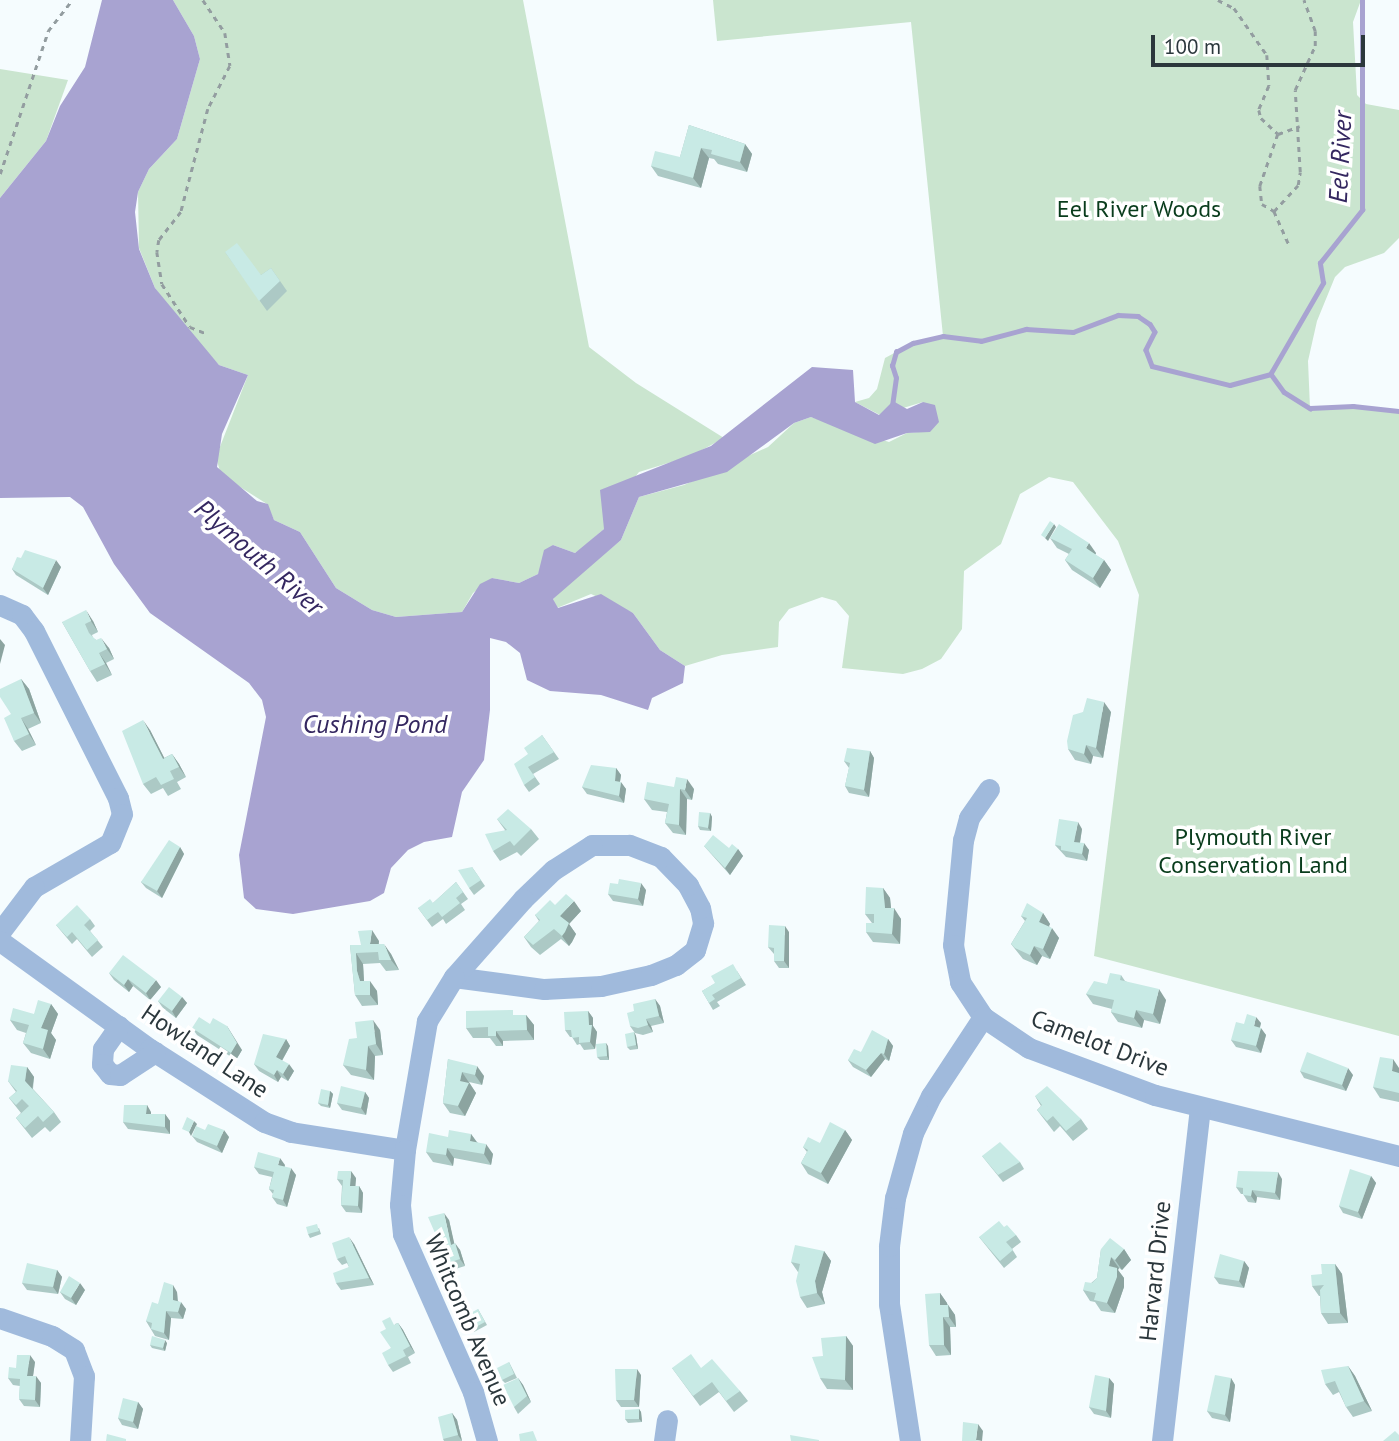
<!DOCTYPE html>
<style>
body{margin:0}
#map{position:relative;width:1399px;height:1441px;overflow:hidden;background:#f5fcfe;font-family:"PT Sans",sans-serif}
div>[style]{position:absolute}
[style*='--x']{left:calc(var(--x)*1px);top:calc(var(--y)*1px);width:calc(var(--w)*1px);rotate:calc(var(--a)*1deg)}
.green>*{inset:0;background:#cae5cf}
.water>*{inset:0;background:#a8a3d1}
.stream>*{height:4.5px;margin:-2.25px;padding:0 2.25px;transform-origin:2.25px;border-radius:2.25px;background:#a8a3d1}
.path>*{height:2.5px;margin-top:-1.25px;transform-origin:0;background:repeating-linear-gradient(90deg,#939da0 0 5px,transparent 0 10px)}
.minor>*{height:21px;margin:-10.5px;padding:0 10.5px;transform-origin:10.5px;border-radius:10.5px;background:#a0badc}
.wall>*{inset:0;background:#acc9c5}
.shaded-wall>*{inset:0;background:#8ca4a0}
.building>*{inset:0;background:#c8eae5}
span{translate:-50% -50%;white-space:nowrap;text-align:center;line-height:1.15;-webkit-text-stroke:7px #fff;paint-order:stroke}
.park-label{font-size:24px;color:#093c1c}
.street-label{font-size:24px;color:#2b373c}
.water-label{font-size:26px;color:#342760;font-style:italic}
.scale{position:absolute;left:1151px;top:35px;width:214px;height:32px;box-sizing:border-box;border:4px solid #2b373c;border-top:0;padding-left:9px;font-size:21px;line-height:24px;white-space:nowrap;color:#2b373c;-webkit-text-stroke:5px #fff;paint-order:stroke}
</style>
<div id="map">
<div class="green">
<i style="clip-path:polygon(173px 0,523px 0,589px 347px,636px 383px,724px 438px,691px 456px,639px 472px,605px 515px,604px 529px,581px 549px,575px 553px,553px 545px,538px 574px,519px 583px,492px 578px,473px 593px,462px 612px,396px 617px,372px 610px,336px 588px,300px 532px,274px 520px,267px 504px,221px 475px,216px 457px,248px 375px,219px 365px,176px 318px,155px 288px,139px 248px,138px 192px,149px 169px,177px 139px,200px 59px,194px 36px)"></i>
<i style="clip-path:polygon(713px 0,1361px 0,1353px 22px,1357px 95px,1366px 104px,1399px 110px,1399px 238px,1384px 253px,1345px 267px,1335px 277px,1317px 321px,1308px 361px,1310px 408px,1353px 406px,1399px 411px,1399px 1036px,1094px 956px,1139px 595px,1118px 541px,1073px 482px,1049px 477px,1020px 494px,1001px 544px,964px 571px,962px 629px,941px 659px,922px 669px,903px 674px,842px 668px,849px 616px,836px 601px,822px 597px,789px 609px,779px 622px,778px 647px,722px 655px,685px 666px,660px 650px,633px 613px,591px 594px,557px 608px,553px 599px,566px 585px,621px 540px,639px 497px,684px 485px,768px 447px,794px 423px,811px 417px,889px 442px,907px 433px,930px 431px,923px 402px,880px 415px,855px 402px,869px 398px,877px 389px,885px 358px,913px 343px,943px 336px,911px 22px,717px 41px)"></i>
<i style="clip-path:polygon(0 69px,68px 80px,46px 141px,0 198px)"></i>
</div>
<div class="water">
<i style="clip-path:polygon(102px 0,173px 0,194px 36px,200px 59px,177px 139px,149px 169px,138px 192px,135px 212px,139px 249px,155px 288px,219px 365px,248px 375px,222px 434px,217px 467px,257px 501px,268px 504px,274px 520px,300px 532px,336px 588px,372px 610px,396px 617px,462px 612px,480px 584px,492px 578px,519px 583px,538px 574px,544px 550px,553px 545px,575px 553px,604px 529px,600px 490px,711px 446px,812px 367px,853px 370px,855px 402px,879px 415px,893px 401px,907px 409px,923px 402px,935px 405px,939px 422px,930px 432px,907px 433px,875px 444px,811px 417px,794px 423px,727px 472px,639px 497px,621px 540px,553px 599px,558px 608px,601px 594px,633px 613px,660px 650px,685px 666px,683px 683px,652px 698px,648px 710px,601px 695px,550px 691px,527px 680px,520px 653px,506px 642px,490px 638px,490px 710px,484px 760px,462px 792px,452px 837px,424px 842px,408px 850px,391px 868px,384px 893px,370px 901px,293px 914px,256px 909px,244px 898px,239px 855px,266px 717px,262px 700px,249px 683px,150px 613px,114px 564px,83px 507px,70px 497px,0 498px,0 198px,46px 141px,60px 106px,85px 67px)"></i>
</div>
<div class="stream">
<i style="--x:1271;--y:373;--w:104;--a:-60"></i>
<i style="--x:1323;--y:283;--w:20;--a:-99"></i>
<i style="--x:1320;--y:263;--w:68;--a:-51.6"></i>
<i style="--x:1362;--y:210;--w:210;--a:-90"></i>
<i style="--x:892;--y:406;--w:28;--a:-82"></i>
<i style="--x:896;--y:378;--w:13;--a:-108"></i>
<i style="--x:892;--y:366;--w:15;--a:-74"></i>
<i style="--x:896;--y:352;--w:19;--a:-28"></i>
<i style="--x:913;--y:343;--w:31;--a:-13"></i>
<i style="--x:943;--y:336;--w:38;--a:7"></i>
<i style="--x:981;--y:341;--w:47;--a:-14.9"></i>
<i style="--x:1026;--y:329;--w:47;--a:3.7"></i>
<i style="--x:1073;--y:332;--w:48;--a:-20.7"></i>
<i style="--x:1118;--y:315;--w:20;--a:3"></i>
<i style="--x:1138;--y:316;--w:14;--a:34"></i>
<i style="--x:1150;--y:324;--w:9;--a:58"></i>
<i style="--x:1155;--y:332;--w:20;--a:117"></i>
<i style="--x:1146;--y:350;--w:17;--a:69"></i>
<i style="--x:1152;--y:366;--w:80;--a:13.7"></i>
<i style="--x:1230;--y:385;--w:42;--a:-15"></i>
<i style="--x:1271;--y:374;--w:22;--a:54"></i>
<i style="--x:1284;--y:392;--w:31;--a:32"></i>
<i style="--x:1310;--y:408;--w:43;--a:-2.7"></i>
<i style="--x:1353;--y:406;--w:46;--a:6.2"></i>
</div>
<div class="path">
<i style="--x:203;--y:0;--w:40;--a:56"></i>
<i style="--x:225;--y:33;--w:33;--a:81"></i>
<i style="--x:230;--y:66;--w:48;--a:117.1"></i>
<i style="--x:208;--y:109;--w:106;--a:104.7"></i>
<i style="--x:181;--y:212;--w:36;--a:128"></i>
<i style="--x:159;--y:240;--w:12;--a:99"></i>
<i style="--x:157;--y:252;--w:32;--a:81"></i>
<i style="--x:162;--y:284;--w:51;--a:56.9"></i>
<i style="--x:190;--y:327;--w:16;--a:22"></i>
<i style="--x:1218;--y:0;--w:18;--a:27"></i>
<i style="--x:1234;--y:8;--w:57;--a:54.9"></i>
<i style="--x:1267;--y:55;--w:31;--a:86"></i>
<i style="--x:1269;--y:86;--w:26;--a:113"></i>
<i style="--x:1259;--y:110;--w:8;--a:76"></i>
<i style="--x:1261;--y:118;--w:23;--a:43"></i>
<i style="--x:1278;--y:134;--w:55;--a:109.1"></i>
<i style="--x:1260;--y:186;--w:18;--a:84"></i>
<i style="--x:1262;--y:204;--w:14;--a:30"></i>
<i style="--x:1274;--y:211;--w:35;--a:-47"></i>
<i style="--x:1298;--y:185;--w:13;--a:-81"></i>
<i style="--x:1300;--y:172;--w:82;--a:-93.5"></i>
<i style="--x:1295;--y:90;--w:48;--a:-65.6"></i>
<i style="--x:1315;--y:46;--w:15;--a:-90"></i>
<i style="--x:1315;--y:31;--w:33;--a:-110"></i>
<i style="--x:1278;--y:134;--w:23;--a:-20"></i>
<i style="--x:0;--y:174;--w:151;--a:-71.4"></i>
<i style="--x:48;--y:31;--w:39;--a:-52"></i>
<i style="--x:1274;--y:211;--w:37;--a:66"></i>
</div>
<div class="minor">
<i style="--x:0;--y:605;--w:24;--a:24"></i>
<i style="--x:22;--y:615;--w:20;--a:53"></i>
<i style="--x:34;--y:631;--w:187;--a:63.3"></i>
<i style="--x:118;--y:798;--w:16;--a:76"></i>
<i style="--x:122;--y:814;--w:31;--a:112"></i>
<i style="--x:110;--y:843;--w:88;--a:149.9"></i>
<i style="--x:34;--y:887;--w:56;--a:127.1"></i>
<i style="--x:989;--y:789;--w:35;--a:125"></i>
<i style="--x:969;--y:818;--w:23;--a:105"></i>
<i style="--x:963;--y:840;--w:105;--a:95.4"></i>
<i style="--x:953;--y:945;--w:38;--a:79"></i>
<i style="--x:960;--y:982;--w:42;--a:56.7"></i>
<i style="--x:983;--y:1017;--w:55;--a:34"></i>
<i style="--x:1029;--y:1048;--w:134;--a:20.5"></i>
<i style="--x:1155;--y:1095;--w:252;--a:14"></i>
<i style="--x:0;--y:941;--w:185;--a:35.8"></i>
<i style="--x:150;--y:1049;--w:135;--a:32.6"></i>
<i style="--x:264;--y:1122;--w:29;--a:20"></i>
<i style="--x:291;--y:1132;--w:115;--a:9"></i>
<i style="--x:454;--y:977;--w:91;--a:7.6"></i>
<i style="--x:544;--y:989;--w:57;--a:-3"></i>
<i style="--x:601;--y:986;--w:51;--a:-12.4"></i>
<i style="--x:651;--y:975;--w:27;--a:-22"></i>
<i style="--x:676;--y:965;--w:24;--a:-38"></i>
<i style="--x:695;--y:950;--w:28;--a:-73"></i>
<i style="--x:703;--y:923;--w:15;--a:-101"></i>
<i style="--x:700;--y:908;--w:26;--a:-118"></i>
<i style="--x:688;--y:885;--w:39;--a:-134"></i>
<i style="--x:661;--y:857;--w:34;--a:-159"></i>
<i style="--x:629;--y:845;--w:37;--a:180"></i>
<i style="--x:592;--y:845;--w:46;--a:147.3"></i>
<i style="--x:553;--y:870;--w:42;--a:136"></i>
<i style="--x:523;--y:899;--w:104;--a:131.5"></i>
<i style="--x:454;--y:977;--w:52;--a:121.5"></i>
<i style="--x:427;--y:1021;--w:131;--a:99.7"></i>
<i style="--x:405;--y:1150;--w:55;--a:95.2"></i>
<i style="--x:400;--y:1205;--w:29;--a:84"></i>
<i style="--x:403;--y:1234;--w:173;--a:66.1"></i>
<i style="--x:473;--y:1392;--w:51;--a:74.1"></i>
<i style="--x:119;--y:1026;--w:28;--a:125"></i>
<i style="--x:103;--y:1049;--w:15;--a:94"></i>
<i style="--x:102;--y:1064;--w:13;--a:51"></i>
<i style="--x:110;--y:1074;--w:10;--a:6"></i>
<i style="--x:120;--y:1075;--w:42;--a:-33.3"></i>
<i style="--x:0;--y:1318;--w:55;--a:19.1"></i>
<i style="--x:52;--y:1336;--w:26;--a:32"></i>
<i style="--x:74;--y:1350;--w:28;--a:69"></i>
<i style="--x:84;--y:1376;--w:65;--a:93.5"></i>
<i style="--x:664;--y:1441;--w:21;--a:-82"></i>
<i style="--x:910;--y:1441;--w:139;--a:-98.7"></i>
<i style="--x:889;--y:1304;--w:58;--a:-90"></i>
<i style="--x:889;--y:1246;--w:48;--a:-82.9"></i>
<i style="--x:895;--y:1198;--w:67;--a:-74.5"></i>
<i style="--x:913;--y:1133;--w:41;--a:-64.1"></i>
<i style="--x:931;--y:1096;--w:95;--a:-56.6"></i>
<i style="--x:1162;--y:1441;--w:336;--a:-83.5"></i>
</div>
<div class="wall">
<i style="clip-path:polygon(689px 125px,745px 144px,752px 154px,747px 172px,718px 164px,714px 159px,709px 158px,701px 188px,658px 176px,651px 166px,680px 157px)"></i>
<i style="clip-path:polygon(225px 252px,261px 275px,271px 268px,287px 291px,267px 311px)"></i>
<i style="clip-path:polygon(1050px 538px,1096px 553px,1095px 555px,1104px 560px,1111px 570px,1100px 588px,1072px 570px,1065px 560px,1069px 554px,1057px 548px)"></i>
<i style="clip-path:polygon(21px 558px,61px 567px,48px 595px,16px 575px,12px 569px)"></i>
<i style="clip-path:polygon(93px 621px,98px 632px,92px 635px,93px 638px,109px 648px,114px 659px,106px 663px,112px 675px,97px 682px,90px 671px,62px 622px)"></i>
<i style="clip-path:polygon(21px 679px,29px 689px,41px 723px,28px 729px,36px 745px,22px 751px,14px 741px,11px 714px)"></i>
<i style="clip-path:polygon(1083px 712px,1111px 712px,1103px 758px,1093px 756px,1091px 764px,1075px 760px,1068px 749px)"></i>
<i style="clip-path:polygon(150px 730px,164px 758px,172px 754px,179px 764px,186px 777px,177px 782px,181px 789px,168px 796px,163px 788px,151px 794px,143px 784px)"></i>
<i style="clip-path:polygon(542px 735px,559px 759px,533px 774px,540px 784px,529px 792px,524px 785px,528px 754px)"></i>
<i style="clip-path:polygon(870px 751px,874px 758px,869px 797px,849px 793px,845px 786px,849px 768px,844px 761px)"></i>
<i style="clip-path:polygon(616px 768px,621px 775px,620px 782px,626px 789px,624px 803px,587px 794px,582px 787px)"></i>
<i style="clip-path:polygon(674px 787px,694px 789px,692px 800px,687px 799px,686px 835px,673px 833px,665px 823px,667px 812px,652px 810px,644px 799px)"></i>
<i style="clip-path:polygon(710px 813px,712px 817px,711px 831px,700px 830px,698px 826px)"></i>
<i style="clip-path:polygon(497px 819px,531px 829px,539px 839px,521px 856px,517px 852px,500px 861px,493px 851px,505px 830px)"></i>
<i style="clip-path:polygon(1082px 829px,1080px 843px,1089px 850px,1087px 861px,1066px 857px,1055px 845px)"></i>
<i style="clip-path:polygon(704px 846px,738px 849px,743px 856px,730px 875px)"></i>
<i style="clip-path:polygon(180px 847px,184px 854px,162px 898px,146px 888px,141px 882px)"></i>
<i style="clip-path:polygon(472px 867px,485px 886px,474px 895px,469px 888px)"></i>
<i style="clip-path:polygon(456px 882px,468px 899px,461px 904px,465px 910px,446px 924px,443px 919px,432px 927px,418px 908px,433px 903px)"></i>
<i style="clip-path:polygon(883px 888px,890px 898px,891px 908px,901px 919px,900px 944px,873px 942px,866px 932px,872px 923px,865px 914px)"></i>
<i style="clip-path:polygon(646px 890px,643px 906px,613px 901px,608px 894px)"></i>
<i style="clip-path:polygon(555px 905px,581px 911px,569px 924px,576px 934px,572px 942px,569px 946px,561px 939px,540px 955px,531px 947px,524px 937px,539px 921px,535px 915px)"></i>
<i style="clip-path:polygon(1043px 913px,1050px 924px,1049px 926px,1059px 938px,1050px 959px,1042px 956px,1037px 965px,1023px 959px,1011px 944px,1025px 921px,1021px 916px)"></i>
<i style="clip-path:polygon(90px 919px,95px 926px,90px 931px,103px 947px,92px 957px,77px 939px,72px 944px,56px 925px)"></i>
<i style="clip-path:polygon(789px 932px,789px 968px,779px 968px,774px 961px,774px 954px,768px 947px)"></i>
<i style="clip-path:polygon(379px 941px,379px 944px,391px 954px,399px 970px,386px 971px,380px 963px,363px 964px,364px 981px,377px 991px,378px 1005px,362px 1006px,355px 995px,350px 945px,361px 945px)"></i>
<i style="clip-path:polygon(737px 971px,746px 985px,717px 1002px,720px 1006px,713px 1010px,702px 991px)"></i>
<i style="clip-path:polygon(109px 973px,161px 987px,150px 1000px,133px 986px,129px 992px,114px 980px)"></i>
<i style="clip-path:polygon(1121px 975px,1125px 981px,1166px 1000px,1160px 1024px,1144px 1020px,1142px 1028px,1118px 1022px,1111px 1012px,1112px 1009px,1093px 1004px,1086px 994px,1107px 984px)"></i>
<i style="clip-path:polygon(182px 997px,187px 1003px,176px 1018px,163px 1008px,158px 1001px)"></i>
<i style="clip-path:polygon(655px 999px,660px 1006px,664px 1023px,651px 1026px,653px 1032px,643px 1035px,635px 1033px,630px 1026px,634px 1011px)"></i>
<i style="clip-path:polygon(51px 1004px,58px 1014px,51px 1033px,56px 1040px,50px 1059px,31px 1053px,23px 1043px,26px 1033px,17px 1030px,10px 1020px,34px 1014px)"></i>
<i style="clip-path:polygon(588px 1011px,593px 1018px,593px 1026px,597px 1032px,595px 1049px,584px 1050px,580px 1044px,577px 1045px,572px 1037px,570px 1037px,565px 1030px)"></i>
<i style="clip-path:polygon(517px 1015px,526px 1015px,534px 1025px,534px 1040px,503px 1041px,503px 1046px,496px 1046px,490px 1038px,473px 1038px,466px 1028px)"></i>
<i style="clip-path:polygon(1261px 1023px,1260px 1028px,1266px 1035px,1261px 1053px,1236px 1047px,1231px 1040px)"></i>
<i style="clip-path:polygon(192px 1028px,242px 1050px,236px 1060px,197px 1035px)"></i>
<i style="clip-path:polygon(380px 1030px,383px 1055px,375px 1056px,374px 1080px,351px 1075px,343px 1065px,357px 1038px)"></i>
<i style="clip-path:polygon(634px 1032px,636px 1036px,638px 1049px,630px 1050px,627px 1047px)"></i>
<i style="clip-path:polygon(286px 1039px,290px 1046px,282px 1061px,294px 1071px,288px 1081px,281px 1077px,278px 1082px,259px 1071px,254px 1064px)"></i>
<i style="clip-path:polygon(888px 1039px,893px 1046px,889px 1061px,885px 1059px,871px 1077px,853px 1067px,848px 1060px,861px 1052px)"></i>
<i style="clip-path:polygon(608px 1046px,609px 1060px,600px 1060px,597px 1057px)"></i>
<i style="clip-path:polygon(448px 1059px,484px 1076px,482px 1085px,469px 1082px,476px 1093px,465px 1116px,450px 1113px,443px 1103px)"></i>
<i style="clip-path:polygon(27px 1067px,34px 1077px,33px 1089px,54px 1112px,61px 1122px,50px 1132px,45px 1127px,32px 1138px,16px 1118px,21px 1113px,9px 1098px,16px 1092px,8px 1081px)"></i>
<i style="clip-path:polygon(1399px 1068px,1399px 1102px,1380px 1098px,1373px 1087px)"></i>
<i style="clip-path:polygon(1300px 1071px,1353px 1075px,1346px 1091px,1304px 1078px)"></i>
<i style="clip-path:polygon(330px 1091px,333px 1094px,330px 1108px,321px 1106px,318px 1103px)"></i>
<i style="clip-path:polygon(365px 1092px,369px 1098px,366px 1115px,342px 1110px,337px 1103px)"></i>
<i style="clip-path:polygon(1035px 1096px,1081px 1119px,1088px 1129px,1073px 1141px,1060px 1126px,1054px 1132px,1037px 1110px,1041px 1106px)"></i>
<i style="clip-path:polygon(147px 1105px,151px 1114px,165px 1114px,170px 1121px,170px 1134px,128px 1129px,123px 1122px)"></i>
<i style="clip-path:polygon(205px 1130px,229px 1137px,222px 1153px,197px 1142px,192px 1136px)"></i>
<i style="clip-path:polygon(845px 1130px,852px 1140px,828px 1184px,808px 1174px,801px 1163px,807px 1152px,803px 1147px,820px 1143px)"></i>
<i style="clip-path:polygon(471px 1134px,477px 1142px,493px 1154px,491px 1165px,454px 1158px,453px 1166px,433px 1162px,426px 1152px,448px 1137px)"></i>
<i style="clip-path:polygon(982px 1156px,1020px 1162px,1024px 1169px,1003px 1182px)"></i>
<i style="clip-path:polygon(285px 1165px,284px 1166px,296px 1175px,287px 1207px,277px 1204px,272px 1197px,273px 1194px,269px 1189px,272px 1177px,259px 1174px,254px 1167px)"></i>
<i style="clip-path:polygon(1371px 1176px,1376px 1183px,1362px 1219px,1343px 1213px,1339px 1206px)"></i>
<i style="clip-path:polygon(356px 1178px,355px 1186px,359px 1186px,363px 1193px,362px 1213px,346px 1212px,341px 1205px,342px 1186px,337px 1179px)"></i>
<i style="clip-path:polygon(1282px 1179px,1280px 1200px,1257px 1197px,1256px 1203px,1248px 1202px,1243px 1194px,1241px 1194px,1236px 1187px)"></i>
<i style="clip-path:polygon(449px 1220px,454px 1244px,460px 1250px,465px 1266px,452px 1270px,448px 1263px)"></i>
<i style="clip-path:polygon(319px 1228px,321px 1234px,310px 1238px,308px 1234px)"></i>
<i style="clip-path:polygon(1016px 1235px,1021px 1242px,1012px 1249px,1017px 1257px,1004px 1268px,979px 1237px)"></i>
<i style="clip-path:polygon(354px 1244px,374px 1285px,341px 1290px,336px 1283px,349px 1267px,347px 1263px,342px 1265px,337px 1259px)"></i>
<i style="clip-path:polygon(1101px 1249px,1124px 1249px,1131px 1260px,1122px 1270px,1119px 1268px,1118px 1270px,1124px 1278px,1124px 1287px,1115px 1313px,1101px 1311px,1095px 1302px,1090px 1301px,1083px 1290px,1097px 1278px)"></i>
<i style="clip-path:polygon(824px 1251px,831px 1261px,822px 1292px,825px 1304px,807px 1308px,800px 1297px,798px 1272px,791px 1262px)"></i>
<i style="clip-path:polygon(1244px 1261px,1249px 1268px,1244px 1288px,1219px 1284px,1214px 1277px)"></i>
<i style="clip-path:polygon(1335px 1264px,1342px 1274px,1348px 1323px,1328px 1324px,1321px 1313px,1320px 1296px,1319px 1296px,1312px 1286px,1322px 1274px)"></i>
<i style="clip-path:polygon(57px 1270px,62px 1277px,58px 1294px,27px 1290px,22px 1283px)"></i>
<i style="clip-path:polygon(85px 1290px,76px 1305px,65px 1299px,60px 1292px)"></i>
<i style="clip-path:polygon(177px 1292px,178px 1301px,186px 1309px,183px 1319px,171px 1318px,169px 1340px,155px 1336px,146px 1321px,158px 1304px)"></i>
<i style="clip-path:polygon(940px 1293px,955px 1315px,956px 1327px,950px 1327px,951px 1355px,936px 1356px,929px 1345px)"></i>
<i style="clip-path:polygon(478px 1309px,487px 1325px,474px 1332px,472px 1329px)"></i>
<i style="clip-path:polygon(398px 1323px,403px 1330px,415px 1353px,408px 1357px,411px 1363px,393px 1372px,388px 1365px,395px 1324px)"></i>
<i style="clip-path:polygon(846px 1336px,853px 1346px,853px 1390px,827px 1389px,820px 1378px,823px 1356px)"></i>
<i style="clip-path:polygon(167px 1343px,165px 1351px,152px 1348px,150px 1345px)"></i>
<i style="clip-path:polygon(35px 1362px,33px 1376px,41px 1383px,40px 1407px,24px 1406px,19px 1399px,20px 1386px,13px 1385px,8px 1378px,16px 1368px)"></i>
<i style="clip-path:polygon(509px 1362px,517px 1378px,505px 1383px,502px 1380px)"></i>
<i style="clip-path:polygon(1348px 1366px,1355px 1376px,1372px 1411px,1353px 1417px,1346px 1407px,1339px 1392px,1333px 1395px,1325px 1384px)"></i>
<i style="clip-path:polygon(672px 1368px,701px 1368px,740px 1391px,748px 1401px,734px 1412px,719px 1392px,700px 1406px)"></i>
<i style="clip-path:polygon(641px 1375px,639px 1407px,621px 1407px,616px 1400px)"></i>
<i style="clip-path:polygon(518px 1378px,523px 1385px,531px 1402px,518px 1414px,514px 1407px)"></i>
<i style="clip-path:polygon(1109px 1378px,1114px 1384px,1111px 1418px,1094px 1414px,1089px 1407px)"></i>
<i style="clip-path:polygon(1231px 1378px,1235px 1385px,1230px 1422px,1212px 1418px,1207px 1411px)"></i>
<i style="clip-path:polygon(138px 1402px,143px 1409px,138px 1429px,122px 1425px,118px 1418px)"></i>
<i style="clip-path:polygon(639px 1409px,641px 1412px,642px 1422px,628px 1423px,625px 1419px)"></i>
<i style="clip-path:polygon(452px 1413px,457px 1420px,462px 1441px,444px 1441px,443px 1439px)"></i>
</div>
<div class="shaded-wall">
<i style="clip-path:polygon(745px 144px,752px 154px,747px 172px,740px 162px)"></i>
<i style="clip-path:polygon(701px 148px,709px 158px,701px 188px,693px 178px)"></i>
<i style="clip-path:polygon(1054px 524px,1056px 527px,1048px 541px,1045px 538px)"></i>
<i style="clip-path:polygon(1089px 543px,1096px 553px,1093px 559px,1086px 548px)"></i>
<i style="clip-path:polygon(56px 560px,61px 567px,48px 595px,43px 588px)"></i>
<i style="clip-path:polygon(1104px 560px,1111px 570px,1100px 588px,1093px 578px)"></i>
<i style="clip-path:polygon(86px 610px,93px 621px,98px 632px,91px 621px)"></i>
<i style="clip-path:polygon(101px 638px,109px 648px,114px 659px,107px 649px)"></i>
<i style="clip-path:polygon(0 639px,5px 645px,0 664px)"></i>
<i style="clip-path:polygon(99px 653px,106px 663px,112px 675px,105px 664px)"></i>
<i style="clip-path:polygon(21px 679px,29px 689px,41px 723px,34px 713px)"></i>
<i style="clip-path:polygon(1104px 702px,1111px 712px,1103px 758px,1096px 748px)"></i>
<i style="clip-path:polygon(21px 718px,28px 729px,36px 745px,29px 734px)"></i>
<i style="clip-path:polygon(143px 720px,150px 730px,170px 769px,163px 759px)"></i>
<i style="clip-path:polygon(1086px 745px,1093px 756px,1091px 764px,1084px 754px)"></i>
<i style="clip-path:polygon(870px 751px,874px 758px,869px 797px,864px 790px)"></i>
<i style="clip-path:polygon(172px 754px,179px 764px,186px 777px,179px 767px)"></i>
<i style="clip-path:polygon(616px 768px,621px 775px,619px 788px,615px 781px)"></i>
<i style="clip-path:polygon(687px 779px,694px 789px,692px 800px,685px 790px)"></i>
<i style="clip-path:polygon(621px 782px,626px 789px,624px 803px,619px 796px)"></i>
<i style="clip-path:polygon(680px 789px,687px 799px,686px 835px,679px 825px)"></i>
<i style="clip-path:polygon(710px 813px,712px 817px,711px 831px,708px 828px)"></i>
<i style="clip-path:polygon(1078px 822px,1082px 829px,1079px 848px,1074px 842px)"></i>
<i style="clip-path:polygon(1084px 843px,1089px 850px,1087px 861px,1082px 854px)"></i>
<i style="clip-path:polygon(180px 847px,184px 854px,162px 898px,157px 891px)"></i>
<i style="clip-path:polygon(738px 849px,743px 856px,730px 875px,725px 868px)"></i>
<i style="clip-path:polygon(641px 883px,646px 890px,643px 906px,638px 899px)"></i>
<i style="clip-path:polygon(883px 888px,890px 898px,892px 918px,885px 908px)"></i>
<i style="clip-path:polygon(574px 901px,581px 911px,569px 924px,576px 934px,572px 942px,569px 946px,562px 936px,560px 916px)"></i>
<i style="clip-path:polygon(894px 908px,901px 919px,900px 944px,892px 934px)"></i>
<i style="clip-path:polygon(1043px 913px,1050px 924px,1046px 932px,1039px 922px)"></i>
<i style="clip-path:polygon(785px 926px,789px 932px,789px 968px,784px 961px)"></i>
<i style="clip-path:polygon(1052px 928px,1059px 938px,1050px 959px,1043px 949px)"></i>
<i style="clip-path:polygon(372px 930px,379px 941px,377px 952px,370px 944px)"></i>
<i style="clip-path:polygon(384px 944px,391px 954px,399px 970px,391px 960px)"></i>
<i style="clip-path:polygon(1034px 946px,1042px 956px,1037px 965px,1030px 955px)"></i>
<i style="clip-path:polygon(356px 953px,363px 964px,364px 981px,360px 981px,357px 971px)"></i>
<i style="clip-path:polygon(128px 979px,133px 986px,129px 992px,124px 985px)"></i>
<i style="clip-path:polygon(156px 980px,161px 987px,150px 1000px,146px 993px)"></i>
<i style="clip-path:polygon(370px 981px,377px 991px,378px 1005px,370px 995px)"></i>
<i style="clip-path:polygon(1159px 989px,1166px 1000px,1160px 1024px,1153px 1014px)"></i>
<i style="clip-path:polygon(182px 997px,187px 1003px,176px 1018px,172px 1011px)"></i>
<i style="clip-path:polygon(655px 999px,660px 1006px,664px 1023px,659px 1016px)"></i>
<i style="clip-path:polygon(51px 1004px,58px 1014px,51px 1033px,56px 1040px,50px 1059px,43px 1049px,41px 1028px)"></i>
<i style="clip-path:polygon(1136px 1010px,1144px 1020px,1142px 1028px,1134px 1018px)"></i>
<i style="clip-path:polygon(588px 1011px,593px 1018px,593px 1026px,597px 1032px,595px 1049px,590px 1042px)"></i>
<i style="clip-path:polygon(526px 1015px,534px 1025px,534px 1040px,527px 1030px)"></i>
<i style="clip-path:polygon(1256px 1017px,1261px 1023px,1258px 1033px,1254px 1026px)"></i>
<i style="clip-path:polygon(646px 1019px,651px 1026px,653px 1032px,648px 1025px)"></i>
<i style="clip-path:polygon(373px 1020px,380px 1030px,383px 1055px,376px 1044px)"></i>
<i style="clip-path:polygon(227px 1026px,242px 1050px,236px 1060px,231px 1053px)"></i>
<i style="clip-path:polygon(1261px 1028px,1266px 1035px,1261px 1053px,1256px 1046px)"></i>
<i style="clip-path:polygon(496px 1031px,503px 1041px,503px 1046px,496px 1036px)"></i>
<i style="clip-path:polygon(634px 1032px,636px 1036px,638px 1049px,636px 1045px)"></i>
<i style="clip-path:polygon(286px 1039px,290px 1046px,280px 1064px,276px 1057px)"></i>
<i style="clip-path:polygon(888px 1039px,893px 1046px,889px 1061px,884px 1054px)"></i>
<i style="clip-path:polygon(606px 1043px,608px 1046px,609px 1060px,607px 1056px)"></i>
<i style="clip-path:polygon(368px 1046px,375px 1056px,374px 1080px,366px 1070px)"></i>
<i style="clip-path:polygon(881px 1053px,885px 1059px,871px 1077px,866px 1070px)"></i>
<i style="clip-path:polygon(1393px 1059px,1399px 1068px,1399px 1081px,1392px 1071px)"></i>
<i style="clip-path:polygon(289px 1064px,294px 1071px,288px 1081px,283px 1074px)"></i>
<i style="clip-path:polygon(477px 1066px,484px 1076px,482px 1085px,475px 1075px)"></i>
<i style="clip-path:polygon(27px 1067px,34px 1077px,32px 1091px,25px 1081px)"></i>
<i style="clip-path:polygon(1348px 1068px,1353px 1075px,1346px 1091px,1342px 1085px)"></i>
<i style="clip-path:polygon(277px 1070px,281px 1077px,278px 1082px,274px 1075px)"></i>
<i style="clip-path:polygon(462px 1072px,476px 1093px,465px 1116px,458px 1106px,460px 1081px)"></i>
<i style="clip-path:polygon(330px 1091px,333px 1094px,330px 1108px,328px 1105px)"></i>
<i style="clip-path:polygon(365px 1092px,369px 1098px,366px 1115px,361px 1108px)"></i>
<i style="clip-path:polygon(147px 1105px,151px 1112px,151px 1120px,146px 1114px)"></i>
<i style="clip-path:polygon(165px 1114px,170px 1121px,170px 1134px,165px 1127px)"></i>
<i style="clip-path:polygon(194px 1121px,197px 1124px,191px 1136px,189px 1132px)"></i>
<i style="clip-path:polygon(224px 1130px,229px 1137px,222px 1153px,217px 1146px)"></i>
<i style="clip-path:polygon(845px 1130px,852px 1140px,828px 1184px,821px 1173px)"></i>
<i style="clip-path:polygon(471px 1134px,478px 1144px,470px 1141px)"></i>
<i style="clip-path:polygon(486px 1144px,493px 1154px,491px 1165px,484px 1154px)"></i>
<i style="clip-path:polygon(447px 1148px,454px 1158px,453px 1166px,446px 1155px)"></i>
<i style="clip-path:polygon(280px 1158px,285px 1165px,283px 1172px,278px 1165px)"></i>
<i style="clip-path:polygon(291px 1168px,296px 1175px,287px 1207px,283px 1200px)"></i>
<i style="clip-path:polygon(351px 1171px,356px 1178px,355px 1192px,350px 1186px)"></i>
<i style="clip-path:polygon(1278px 1172px,1282px 1179px,1280px 1200px,1275px 1193px)"></i>
<i style="clip-path:polygon(1371px 1176px,1376px 1183px,1362px 1219px,1358px 1212px)"></i>
<i style="clip-path:polygon(359px 1186px,363px 1193px,362px 1213px,358px 1206px)"></i>
<i style="clip-path:polygon(1252px 1190px,1257px 1197px,1256px 1203px,1251px 1196px)"></i>
<i style="clip-path:polygon(444px 1213px,449px 1220px,456px 1251px,451px 1245px)"></i>
<i style="clip-path:polygon(349px 1237px,354px 1244px,374px 1285px,369px 1278px)"></i>
<i style="clip-path:polygon(455px 1243px,460px 1250px,465px 1266px,460px 1259px)"></i>
<i style="clip-path:polygon(1124px 1249px,1131px 1260px,1122px 1270px,1115px 1260px)"></i>
<i style="clip-path:polygon(824px 1251px,831px 1261px,822px 1292px,825px 1304px,817px 1293px,815px 1281px)"></i>
<i style="clip-path:polygon(1111px 1257px,1119px 1268px,1118px 1270px,1124px 1278px,1124px 1287px,1115px 1313px,1107px 1303px,1109px 1266px)"></i>
<i style="clip-path:polygon(1244px 1261px,1249px 1268px,1244px 1288px,1239px 1281px)"></i>
<i style="clip-path:polygon(1335px 1264px,1342px 1274px,1348px 1323px,1340px 1313px)"></i>
<i style="clip-path:polygon(57px 1270px,62px 1277px,58px 1294px,53px 1287px)"></i>
<i style="clip-path:polygon(80px 1283px,85px 1290px,76px 1305px,71px 1298px)"></i>
<i style="clip-path:polygon(173px 1285px,177px 1292px,178px 1307px,173px 1300px)"></i>
<i style="clip-path:polygon(940px 1293px,947px 1303px,948px 1315px,940px 1305px)"></i>
<i style="clip-path:polygon(181px 1302px,186px 1309px,183px 1319px,178px 1312px)"></i>
<i style="clip-path:polygon(948px 1305px,955px 1315px,956px 1327px,949px 1317px)"></i>
<i style="clip-path:polygon(166px 1311px,171px 1318px,169px 1340px,164px 1333px)"></i>
<i style="clip-path:polygon(943px 1317px,950px 1327px,951px 1355px,944px 1345px)"></i>
<i style="clip-path:polygon(398px 1323px,403px 1330px,415px 1353px,410px 1346px)"></i>
<i style="clip-path:polygon(846px 1336px,853px 1346px,853px 1390px,845px 1380px)"></i>
<i style="clip-path:polygon(165px 1340px,167px 1343px,165px 1351px,163px 1348px)"></i>
<i style="clip-path:polygon(30px 1355px,35px 1362px,32px 1383px,27px 1376px)"></i>
<i style="clip-path:polygon(1348px 1366px,1355px 1376px,1372px 1411px,1364px 1401px)"></i>
<i style="clip-path:polygon(637px 1369px,641px 1375px,639px 1407px,634px 1400px)"></i>
<i style="clip-path:polygon(36px 1376px,41px 1383px,40px 1407px,35px 1400px)"></i>
<i style="clip-path:polygon(518px 1378px,523px 1385px,531px 1402px,527px 1396px)"></i>
<i style="clip-path:polygon(1109px 1378px,1114px 1384px,1111px 1418px,1106px 1411px)"></i>
<i style="clip-path:polygon(1231px 1378px,1235px 1385px,1230px 1422px,1225px 1415px)"></i>
<i style="clip-path:polygon(138px 1402px,143px 1409px,138px 1429px,133px 1422px)"></i>
<i style="clip-path:polygon(639px 1409px,641px 1412px,642px 1422px,639px 1419px)"></i>
<i style="clip-path:polygon(452px 1413px,457px 1420px,462px 1441px,458px 1435px)"></i>
<i style="clip-path:polygon(978px 1424px,983px 1431px,982px 1441px,976px 1440px)"></i>
</div>
<div class="building">
<i style="clip-path:polygon(689px 125px,745px 144px,740px 162px,711px 154px,712px 150px,701px 148px,693px 178px,651px 166px,655px 151px,680px 157px)"></i>
<i style="clip-path:polygon(237px 243px,261px 275px,271px 268px,280px 281px,259px 301px,225px 252px)"></i>
<i style="clip-path:polygon(1050px 521px,1054px 524px,1045px 538px,1041px 535px)"></i>
<i style="clip-path:polygon(1059px 524px,1089px 543px,1086px 548px,1104px 560px,1093px 578px,1065px 560px,1072px 549px,1050px 538px)"></i>
<i style="clip-path:polygon(25px 550px,56px 560px,43px 588px,12px 569px,17px 557px,21px 558px)"></i>
<i style="clip-path:polygon(86px 610px,91px 621px,85px 624px,89px 633px,96px 640px,101px 638px,107px 649px,99px 653px,105px 664px,90px 671px,62px 622px)"></i>
<i style="clip-path:polygon(21px 679px,34px 713px,21px 718px,29px 734px,14px 741px,4px 718px,11px 714px,0 697px,0 689px)"></i>
<i style="clip-path:polygon(1087px 698px,1104px 702px,1096px 748px,1086px 745px,1084px 754px,1068px 749px,1067px 741px,1073px 715px,1083px 712px)"></i>
<i style="clip-path:polygon(143px 720px,163px 759px,172px 754px,179px 767px,170px 771px,174px 779px,161px 785px,156px 777px,143px 784px,122px 731px)"></i>
<i style="clip-path:polygon(542px 735px,554px 752px,528px 767px,535px 777px,524px 785px,514px 764px,528px 754px,524px 748px)"></i>
<i style="clip-path:polygon(847px 748px,870px 751px,864px 790px,845px 786px,850px 763px,844px 761px)"></i>
<i style="clip-path:polygon(591px 765px,616px 768px,615px 781px,621px 782px,619px 796px,582px 787px)"></i>
<i style="clip-path:polygon(676px 777px,687px 779px,685px 790px,680px 789px,679px 825px,665px 823px,669px 804px,644px 799px,647px 782px,674px 787px)"></i>
<i style="clip-path:polygon(508px 809px,531px 829px,514px 846px,510px 841px,493px 851px,485px 834px,507px 830px,497px 819px)"></i>
<i style="clip-path:polygon(699px 812px,710px 813px,708px 828px,698px 826px)"></i>
<i style="clip-path:polygon(1059px 819px,1078px 822px,1074px 842px,1084px 843px,1082px 854px,1061px 850px,1061px 846px,1055px 845px)"></i>
<i style="clip-path:polygon(713px 835px,729px 848px,732px 844px,738px 849px,725px 868px,704px 846px)"></i>
<i style="clip-path:polygon(169px 840px,180px 847px,157px 891px,141px 882px)"></i>
<i style="clip-path:polygon(472px 867px,481px 880px,469px 888px,458px 870px)"></i>
<i style="clip-path:polygon(619px 879px,641px 883px,638px 899px,608px 894px,610px 883px,618px 884px)"></i>
<i style="clip-path:polygon(456px 882px,463px 892px,456px 898px,460px 903px,442px 917px,438px 912px,427px 920px,418px 908px,430px 899px,433px 903px)"></i>
<i style="clip-path:polygon(866px 887px,883px 888px,885px 908px,894px 908px,892px 934px,866px 932px,866px 923px,874px 923px,874px 914px,865px 914px)"></i>
<i style="clip-path:polygon(566px 894px,574px 901px,560px 916px,569px 923px,565px 932px,562px 936px,554px 929px,533px 945px,524px 937px,540px 920px,535px 915px,550px 900px,555px 905px)"></i>
<i style="clip-path:polygon(1027px 903px,1043px 913px,1039px 922px,1052px 928px,1043px 949px,1034px 946px,1030px 955px,1015px 948px,1011px 944px,1027px 918px,1021px 916px)"></i>
<i style="clip-path:polygon(77px 905px,90px 919px,84px 925px,98px 940px,87px 950px,72px 932px,67px 937px,56px 925px)"></i>
<i style="clip-path:polygon(769px 925px,785px 926px,784px 961px,774px 961px,774px 948px,768px 947px)"></i>
<i style="clip-path:polygon(372px 930px,370px 944px,384px 944px,391px 960px,379px 960px,378px 952px,356px 953px,357px 971px,360px 981px,370px 981px,370px 995px,355px 995px,350px 945px,361px 945px,358px 931px)"></i>
<i style="clip-path:polygon(123px 955px,156px 980px,146px 993px,128px 979px,124px 985px,109px 973px)"></i>
<i style="clip-path:polygon(733px 964px,741px 978px,712px 995px,715px 999px,709px 1003px,702px 991px,715px 983px,711px 976px)"></i>
<i style="clip-path:polygon(1110px 973px,1121px 975px,1120px 980px,1159px 989px,1153px 1014px,1136px 1010px,1134px 1018px,1111px 1012px,1114px 1000px,1086px 994px,1094px 981px,1107px 984px)"></i>
<i style="clip-path:polygon(169px 987px,182px 997px,172px 1011px,158px 1001px)"></i>
<i style="clip-path:polygon(655px 999px,659px 1016px,646px 1019px,648px 1025px,638px 1028px,630px 1026px,627px 1013px,634px 1011px,633px 1004px)"></i>
<i style="clip-path:polygon(38px 1000px,51px 1004px,41px 1028px,48px 1030px,43px 1049px,23px 1043px,29px 1025px,10px 1020px,13px 1008px,34px 1014px)"></i>
<i style="clip-path:polygon(513px 1010px,513px 1015px,526px 1015px,527px 1030px,496px 1031px,496px 1036px,488px 1036px,488px 1027px,466px 1028px,466px 1011px)"></i>
<i style="clip-path:polygon(588px 1011px,589px 1025px,592px 1025px,590px 1042px,579px 1043px,579px 1037px,572px 1038px,571px 1030px,565px 1030px,564px 1012px)"></i>
<i style="clip-path:polygon(1247px 1014px,1256px 1017px,1254px 1026px,1261px 1028px,1256px 1046px,1231px 1040px,1236px 1022px,1244px 1024px)"></i>
<i style="clip-path:polygon(199px 1017px,210px 1024px,213px 1018px,227px 1026px,237px 1043px,231px 1053px,192px 1028px)"></i>
<i style="clip-path:polygon(373px 1020px,376px 1044px,368px 1046px,366px 1070px,343px 1065px,349px 1039px,357px 1038px,355px 1022px)"></i>
<i style="clip-path:polygon(872px 1030px,888px 1039px,884px 1054px,881px 1053px,866px 1070px,848px 1060px,854px 1049px,861px 1052px)"></i>
<i style="clip-path:polygon(634px 1032px,636px 1045px,627px 1047px,625px 1034px)"></i>
<i style="clip-path:polygon(263px 1034px,286px 1039px,276px 1057px,289px 1064px,283px 1074px,277px 1070px,274px 1075px,254px 1064px)"></i>
<i style="clip-path:polygon(606px 1043px,607px 1056px,597px 1057px,596px 1044px)"></i>
<i style="clip-path:polygon(1307px 1052px,1348px 1068px,1342px 1085px,1300px 1071px)"></i>
<i style="clip-path:polygon(1380px 1057px,1393px 1059px,1392px 1071px,1399px 1073px,1399px 1093px,1373px 1087px)"></i>
<i style="clip-path:polygon(448px 1059px,477px 1066px,475px 1075px,462px 1072px,460px 1081px,469px 1083px,458px 1106px,443px 1103px)"></i>
<i style="clip-path:polygon(11px 1065px,27px 1067px,25px 1081px,54px 1112px,43px 1122px,38px 1116px,25px 1128px,16px 1118px,29px 1106px,22px 1099px,16px 1105px,9px 1098px,17px 1091px,8px 1081px)"></i>
<i style="clip-path:polygon(341px 1086px,365px 1092px,361px 1108px,337px 1103px)"></i>
<i style="clip-path:polygon(1047px 1086px,1081px 1119px,1066px 1131px,1053px 1116px,1047px 1121px,1037px 1110px,1042px 1105px,1035px 1096px)"></i>
<i style="clip-path:polygon(321px 1089px,330px 1091px,328px 1105px,318px 1103px)"></i>
<i style="clip-path:polygon(124px 1105px,147px 1105px,146px 1114px,165px 1114px,165px 1127px,123px 1122px)"></i>
<i style="clip-path:polygon(187px 1117px,194px 1121px,189px 1132px,182px 1129px)"></i>
<i style="clip-path:polygon(830px 1122px,845px 1130px,821px 1173px,801px 1163px,808px 1150px,803px 1147px,808px 1137px,820px 1143px)"></i>
<i style="clip-path:polygon(208px 1124px,224px 1130px,217px 1146px,192px 1136px,196px 1126px,205px 1130px)"></i>
<i style="clip-path:polygon(449px 1130px,471px 1134px,470px 1141px,486px 1144px,484px 1154px,447px 1148px,446px 1155px,426px 1152px,429px 1133px,448px 1137px)"></i>
<i style="clip-path:polygon(1000px 1142px,1020px 1162px,998px 1175px,982px 1156px)"></i>
<i style="clip-path:polygon(258px 1152px,280px 1158px,278px 1165px,291px 1168px,283px 1200px,272px 1197px,274px 1190px,269px 1189px,274px 1172px,254px 1167px)"></i>
<i style="clip-path:polygon(1350px 1169px,1371px 1176px,1358px 1212px,1339px 1206px)"></i>
<i style="clip-path:polygon(338px 1171px,351px 1171px,350px 1186px,359px 1186px,358px 1206px,341px 1205px,343px 1180px,337px 1179px)"></i>
<i style="clip-path:polygon(1238px 1171px,1278px 1172px,1275px 1193px,1252px 1190px,1251px 1196px,1243px 1195px,1243px 1188px,1236px 1187px)"></i>
<i style="clip-path:polygon(444px 1213px,451px 1245px,455px 1243px,460px 1259px,448px 1263px,428px 1217px)"></i>
<i style="clip-path:polygon(999px 1221px,1004px 1227px,1007px 1225px,1016px 1235px,1006px 1242px,1013px 1250px,1000px 1261px,979px 1237px)"></i>
<i style="clip-path:polygon(317px 1224px,319px 1231px,308px 1234px,306px 1227px)"></i>
<i style="clip-path:polygon(349px 1237px,369px 1278px,336px 1283px,333px 1273px,349px 1267px,345px 1256px,337px 1259px,332px 1243px)"></i>
<i style="clip-path:polygon(1110px 1238px,1124px 1249px,1115px 1260px,1111px 1257px,1109px 1266px,1117px 1268px,1117px 1277px,1107px 1303px,1094px 1300px,1096px 1293px,1083px 1290px,1085px 1282px,1092px 1283px,1097px 1278px,1101px 1249px)"></i>
<i style="clip-path:polygon(795px 1245px,824px 1251px,815px 1281px,817px 1293px,800px 1297px,796px 1281px,800px 1264px,791px 1262px)"></i>
<i style="clip-path:polygon(1220px 1254px,1244px 1261px,1239px 1281px,1214px 1277px)"></i>
<i style="clip-path:polygon(27px 1263px,57px 1270px,53px 1287px,22px 1283px)"></i>
<i style="clip-path:polygon(1321px 1264px,1335px 1264px,1340px 1313px,1321px 1313px,1320px 1290px,1324px 1285px,1312px 1286px,1311px 1275px,1322px 1274px)"></i>
<i style="clip-path:polygon(69px 1276px,80px 1283px,71px 1298px,60px 1292px)"></i>
<i style="clip-path:polygon(164px 1282px,173px 1285px,173px 1300px,181px 1302px,178px 1312px,166px 1311px,164px 1333px,151px 1329px,152px 1323px,146px 1321px,152px 1302px,158px 1304px)"></i>
<i style="clip-path:polygon(940px 1293px,940px 1305px,948px 1305px,949px 1317px,943px 1317px,944px 1345px,929px 1345px,925px 1294px)"></i>
<i style="clip-path:polygon(478px 1309px,485px 1322px,472px 1329px,465px 1316px)"></i>
<i style="clip-path:polygon(390px 1317px,394px 1325px,398px 1323px,410px 1346px,403px 1350px,406px 1356px,388px 1365px,382px 1353px,391px 1348px,380px 1332px,386px 1329px,382px 1321px)"></i>
<i style="clip-path:polygon(152px 1336px,165px 1340px,163px 1348px,150px 1345px)"></i>
<i style="clip-path:polygon(846px 1336px,845px 1380px,820px 1378px,812px 1357px,823px 1356px,821px 1338px)"></i>
<i style="clip-path:polygon(691px 1354px,701px 1368px,712px 1359px,740px 1391px,726px 1401px,712px 1382px,693px 1396px,672px 1368px)"></i>
<i style="clip-path:polygon(17px 1355px,30px 1355px,27px 1376px,36px 1376px,35px 1400px,19px 1399px,20px 1379px,8px 1378px,9px 1367px,16px 1368px)"></i>
<i style="clip-path:polygon(509px 1362px,514px 1374px,502px 1380px,497px 1368px)"></i>
<i style="clip-path:polygon(1348px 1366px,1364px 1401px,1346px 1407px,1335px 1381px,1325px 1384px,1321px 1370px)"></i>
<i style="clip-path:polygon(615px 1369px,637px 1369px,634px 1400px,616px 1400px)"></i>
<i style="clip-path:polygon(1095px 1375px,1109px 1378px,1106px 1411px,1089px 1407px)"></i>
<i style="clip-path:polygon(1215px 1375px,1231px 1378px,1225px 1415px,1207px 1411px)"></i>
<i style="clip-path:polygon(518px 1378px,527px 1396px,514px 1407px,503px 1385px)"></i>
<i style="clip-path:polygon(123px 1398px,138px 1402px,133px 1422px,118px 1418px)"></i>
<i style="clip-path:polygon(639px 1409px,639px 1419px,625px 1419px,625px 1410px)"></i>
<i style="clip-path:polygon(452px 1413px,458px 1435px,443px 1439px,438px 1417px)"></i>
<i style="clip-path:polygon(963px 1422px,978px 1424px,976px 1440px,981px 1441px,962px 1441px)"></i>
<i style="clip-path:polygon(533px 1431px,537px 1441px,520px 1441px,519px 1434px)"></i>
<i style="clip-path:polygon(1395px 1431px,1399px 1435px,1399px 1441px,1383px 1441px)"></i>
<i style="clip-path:polygon(107px 1434px,126px 1439px,126px 1441px,106px 1441px)"></i>
<i style="clip-path:polygon(790px 1435px,819px 1440px,819px 1441px,791px 1441px)"></i>
</div>
<div class="park-label">
<span style="left:1139px;top:209px">Eel River Woods</span>
<span style="left:1253px;top:851px">Plymouth River<br>Conservation Land</span>
</div>
<div class="street-label">
<span style="left:1100px;top:1043px;rotate:21deg">Camelot Drive</span>
<span style="left:205px;top:1051px;rotate:34deg">Howland Lane</span>
<span style="left:1155px;top:1271px;rotate:-84deg">Harvard Drive</span>
<span style="left:468px;top:1320px;rotate:67deg">Whitcomb Avenue</span>
</div>
<div class="water-label">
<span style="left:1340px;top:157px;rotate:-87deg">Eel River</span>
<span style="left:259px;top:557px;rotate:41deg">Plymouth River</span>
<span style="left:375px;top:724px">Cushing Pond</span>
</div>
<div class="scale">100 m</div>
</div>
